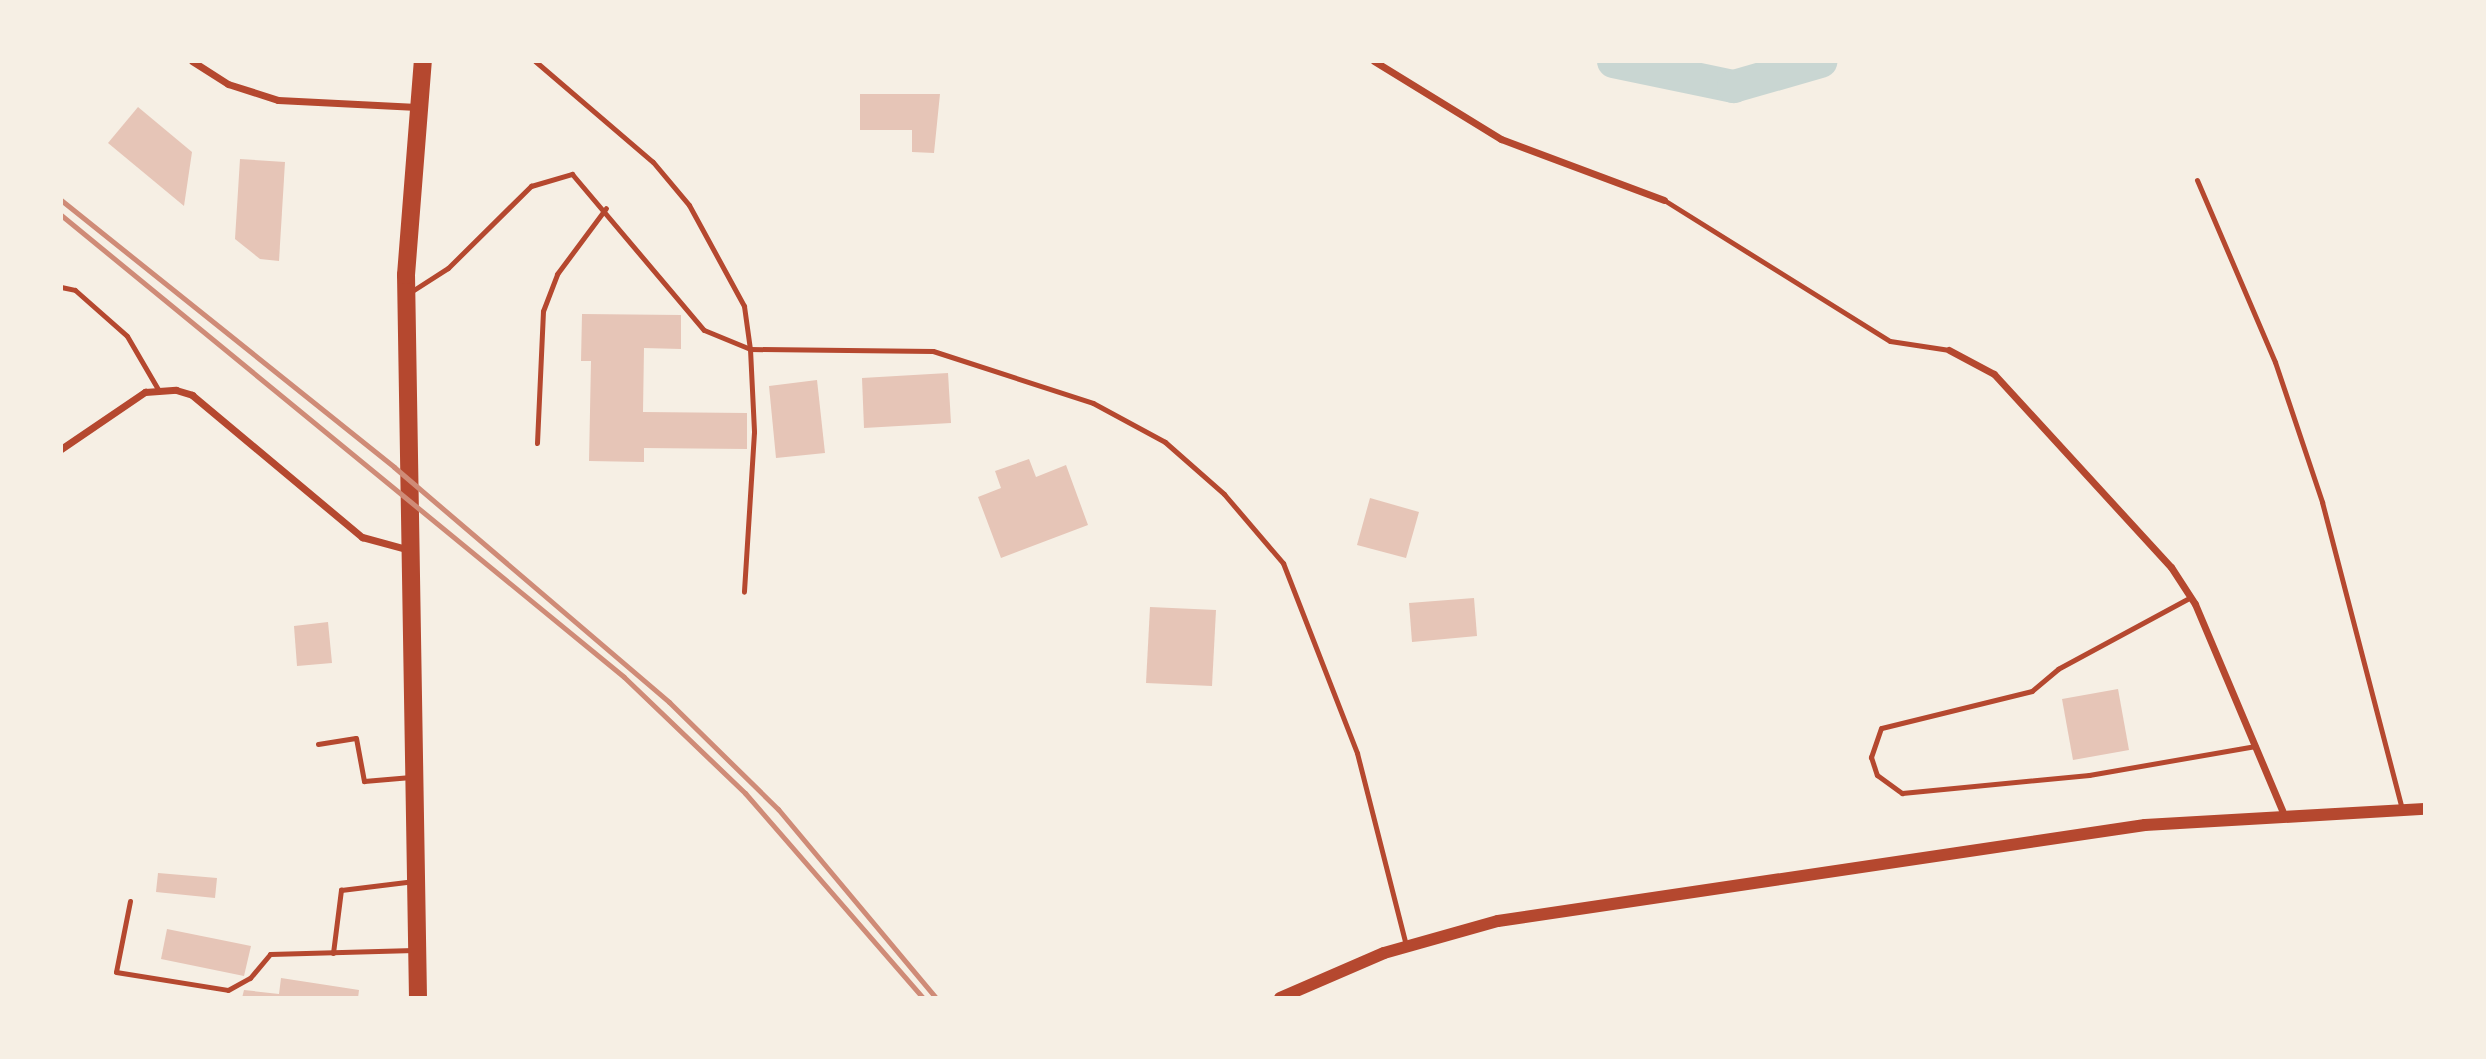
<!DOCTYPE html>
<style>
body{margin:0}
#map{position:relative;width:2486px;height:1059px;overflow:hidden;background:#f6efe4;font-family:Figtree,sans-serif}
div>[style]{position:absolute}
[style*='--x']{left:calc(var(--x)*1px);top:calc(var(--y)*1px);width:calc(var(--w)*1px);rotate:calc(var(--a)*1deg)}
.river>*{height:33px;margin:-16.5px;padding:0 16.5px;transform-origin:16.5px;border-radius:16.5px;background:#c9d6d2}
.building>*{inset:0;background:#e6c5b7}
.service>*{height:5px;margin:-2.5px;padding:0 2.5px;transform-origin:2.5px;border-radius:2.5px;background:#b5482f}
.minor>*{height:7px;margin:-3.5px;padding:0 3.5px;transform-origin:3.5px;border-radius:3.5px;background:#b5482f}
.tertiary>*{height:12px;margin:-6px;padding:0 6px;transform-origin:6px;border-radius:6px;background:#b5482f}
.primary>*{height:18px;margin:-9px;padding:0 9px;transform-origin:9px;border-radius:9px;background:#b5482f}
.rail>*{height:5px;margin:-2.5px;padding:0 2.5px;transform-origin:2.5px;border-radius:2.5px;background:#cf8b77}
span{translate:-50% -50%;white-space:nowrap;text-align:center;line-height:1.15;-webkit-text-stroke:6px #f6efe4;paint-order:stroke}
.frame{position:absolute;inset:0;border:63px solid #f6efe4;pointer-events:none}
</style>
<div id="map">
<div class="river">
<i style="--x:1613;--y:61;--w:123;--a:11.8"></i>
<i style="--x:1733;--y:86;--w:91;--a:-16"></i>
</div>
<div class="building">
<i style="clip-path:polygon(860px 94px,940px 94px,934px 153px,912px 152px,912px 130px,860px 130px)"></i>
<i style="clip-path:polygon(138px 107px,192px 152px,184px 206px,108px 143px)"></i>
<i style="clip-path:polygon(240px 159px,285px 162px,279px 261px,260px 259px,235px 239px)"></i>
<i style="clip-path:polygon(582px 314px,681px 315px,681px 349px,644px 348px,643px 412px,747px 413px,747px 449px,644px 448px,644px 462px,589px 461px,591px 361px,581px 361px)"></i>
<i style="clip-path:polygon(948px 373px,951px 423px,864px 428px,862px 378px)"></i>
<i style="clip-path:polygon(817px 380px,825px 453px,776px 458px,769px 386px)"></i>
<i style="clip-path:polygon(1029px 459px,1036px 477px,1066px 465px,1088px 525px,1001px 558px,978px 497px,1001px 488px,995px 471px)"></i>
<i style="clip-path:polygon(1370px 498px,1419px 512px,1406px 558px,1357px 545px)"></i>
<i style="clip-path:polygon(1474px 598px,1477px 636px,1412px 642px,1409px 603px)"></i>
<i style="clip-path:polygon(1150px 607px,1216px 610px,1212px 686px,1146px 683px)"></i>
<i style="clip-path:polygon(328px 622px,332px 663px,297px 666px,294px 626px)"></i>
<i style="clip-path:polygon(2118px 689px,2129px 750px,2073px 760px,2062px 699px)"></i>
<i style="clip-path:polygon(158px 873px,217px 878px,215px 898px,156px 892px)"></i>
<i style="clip-path:polygon(167px 929px,251px 946px,244px 976px,161px 959px)"></i>
<i style="clip-path:polygon(281px 978px,359px 990px,358px 998px,242px 998px,244px 990px,279px 994px)"></i>
</div>
<div class="service">
<i style="--x:535;--y:61;--w:155;--a:40.6"></i>
<i style="--x:653;--y:162;--w:56;--a:50.1"></i>
<i style="--x:689;--y:205;--w:115;--a:61.4"></i>
<i style="--x:744;--y:306;--w:43;--a:82.1"></i>
<i style="--x:750;--y:349;--w:183;--a:0.6"></i>
<i style="--x:933;--y:351;--w:168;--a:18"></i>
<i style="--x:1093;--y:403;--w:82;--a:28.4"></i>
<i style="--x:1165;--y:442;--w:79;--a:41.4"></i>
<i style="--x:1224;--y:494;--w:91;--a:49.5"></i>
<i style="--x:1283;--y:563;--w:204;--a:68.7"></i>
<i style="--x:1357;--y:753;--w:198;--a:75.7"></i>
<i style="--x:2197;--y:180;--w:198;--a:66.8"></i>
<i style="--x:2275;--y:362;--w:148;--a:71.4"></i>
<i style="--x:2322;--y:502;--w:318;--a:75.4"></i>
<i style="--x:1664;--y:200;--w:266;--a:32"></i>
<i style="--x:1890;--y:341;--w:60;--a:8.7"></i>
<i style="--x:61;--y:287;--w:14;--a:12"></i>
<i style="--x:75;--y:290;--w:69;--a:41.5"></i>
<i style="--x:127;--y:336;--w:64;--a:59.8"></i>
<i style="--x:409;--y:293;--w:46;--a:-32.7"></i>
<i style="--x:448;--y:268;--w:117;--a:-44.7"></i>
<i style="--x:531;--y:186;--w:43;--a:-16.3"></i>
<i style="--x:572;--y:174;--w:204;--a:49.8"></i>
<i style="--x:704;--y:330;--w:50;--a:22.4"></i>
<i style="--x:750;--y:349;--w:83;--a:87.2"></i>
<i style="--x:754;--y:432;--w:160;--a:93.6"></i>
<i style="--x:537;--y:443;--w:132;--a:-87.4"></i>
<i style="--x:543;--y:311;--w:40;--a:-69"></i>
<i style="--x:557;--y:274;--w:82;--a:-53.4"></i>
<i style="--x:2191;--y:597;--w:151;--a:151.6"></i>
<i style="--x:2058;--y:669;--w:34;--a:140"></i>
<i style="--x:2032;--y:691;--w:155;--a:166.2"></i>
<i style="--x:1881;--y:728;--w:31;--a:109"></i>
<i style="--x:1871;--y:757;--w:19;--a:72"></i>
<i style="--x:1877;--y:775;--w:31;--a:36"></i>
<i style="--x:1902;--y:793;--w:188;--a:-5.5"></i>
<i style="--x:2089;--y:775;--w:169;--a:-9.9"></i>
<i style="--x:318;--y:744;--w:38;--a:-9"></i>
<i style="--x:356;--y:738;--w:44;--a:79.5"></i>
<i style="--x:364;--y:781;--w:47;--a:-4.9"></i>
<i style="--x:130;--y:901;--w:72;--a:101.2"></i>
<i style="--x:116;--y:972;--w:113;--a:9.1"></i>
<i style="--x:228;--y:990;--w:25;--a:-29"></i>
<i style="--x:250;--y:978;--w:31;--a:-50"></i>
<i style="--x:270;--y:954;--w:144;--a:-1.6"></i>
<i style="--x:333;--y:953;--w:64;--a:-82.8"></i>
<i style="--x:341;--y:890;--w:74;--a:-7"></i>
</div>
<div class="minor">
<i style="--x:192;--y:61;--w:43;--a:32.6"></i>
<i style="--x:228;--y:84;--w:52;--a:17.7"></i>
<i style="--x:278;--y:100;--w:139;--a:2.9"></i>
<i style="--x:1374;--y:61;--w:149;--a:31.6"></i>
<i style="--x:1501;--y:139;--w:174;--a:20.5"></i>
<i style="--x:1949;--y:350;--w:51;--a:28.1"></i>
<i style="--x:1994;--y:374;--w:262;--a:47.5"></i>
<i style="--x:2171;--y:567;--w:44;--a:57"></i>
<i style="--x:2195;--y:604;--w:231;--a:67.1"></i>
<i style="--x:61;--y:449;--w:102;--a:-34.2"></i>
<i style="--x:145;--y:392;--w:31;--a:-4"></i>
<i style="--x:176;--y:390;--w:17;--a:17"></i>
<i style="--x:192;--y:395;--w:222;--a:39.9"></i>
<i style="--x:362;--y:537;--w:50;--a:15.2"></i>
</div>
<div class="tertiary">
<i style="--x:1280;--y:998;--w:113;--a:-23.4"></i>
<i style="--x:1384;--y:953;--w:118;--a:-15.7"></i>
<i style="--x:1498;--y:921;--w:654;--a:-8.44"></i>
<i style="--x:2145;--y:825;--w:280;--a:-3.3"></i>
</div>
<div class="primary">
<i style="--x:418;--y:998;--w:723;--a:-90.95"></i>
<i style="--x:406;--y:275;--w:215;--a:-85.5"></i>
</div>
<div class="rail">
<i style="--x:61;--y:200;--w:427;--a:38.7"></i>
<i style="--x:394;--y:467;--w:362;--a:40.5"></i>
<i style="--x:669;--y:702;--w:153;--a:44.5"></i>
<i style="--x:778;--y:809;--w:246;--a:50.1"></i>
<i style="--x:61;--y:215;--w:728;--a:39.37"></i>
<i style="--x:624;--y:677;--w:168;--a:43.8"></i>
<i style="--x:745;--y:793;--w:271;--a:49"></i>
</div>
<div class="frame"></div>
</div>
